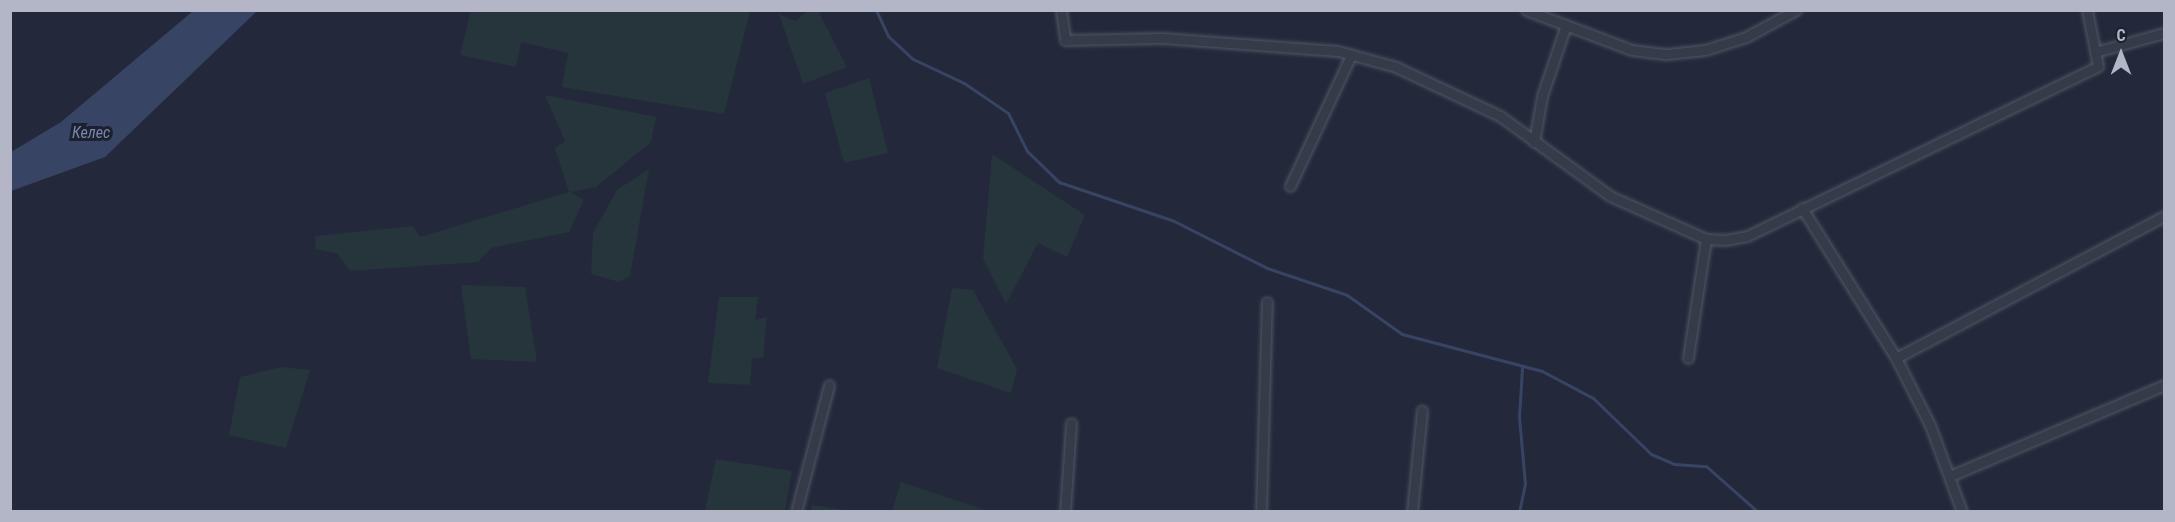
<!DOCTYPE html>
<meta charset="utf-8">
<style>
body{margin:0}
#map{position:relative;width:2175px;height:522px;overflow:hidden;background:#23293a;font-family:"Roboto Condensed",sans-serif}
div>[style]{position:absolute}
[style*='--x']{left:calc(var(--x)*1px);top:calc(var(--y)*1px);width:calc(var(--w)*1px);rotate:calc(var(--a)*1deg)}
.green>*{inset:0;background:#25353b}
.water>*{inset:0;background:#384463}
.stream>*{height:3px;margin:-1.5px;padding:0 1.5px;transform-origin:1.5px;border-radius:1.5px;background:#384463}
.roads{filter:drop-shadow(0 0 2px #525665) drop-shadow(0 0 2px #525665)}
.street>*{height:9px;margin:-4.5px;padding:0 4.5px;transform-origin:4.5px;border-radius:4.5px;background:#363b4a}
span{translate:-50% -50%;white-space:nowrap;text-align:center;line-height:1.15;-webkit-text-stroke:6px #1c212f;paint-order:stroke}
.water-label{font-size:16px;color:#7a88ad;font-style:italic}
.frame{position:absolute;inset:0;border:12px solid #b2b6c6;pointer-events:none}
.north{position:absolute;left:2091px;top:24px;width:60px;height:60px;-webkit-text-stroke:4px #1c212f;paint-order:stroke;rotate:0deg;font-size:16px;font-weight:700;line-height:24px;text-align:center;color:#b2b6c6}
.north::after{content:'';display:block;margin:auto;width:21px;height:27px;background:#b2b6c6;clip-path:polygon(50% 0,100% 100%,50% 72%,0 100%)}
</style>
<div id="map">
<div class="green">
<i style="clip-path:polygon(471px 10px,750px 10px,750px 11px,724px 114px,562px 87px,568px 53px,521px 42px,516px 67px,460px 55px)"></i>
<i style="clip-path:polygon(808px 11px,818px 11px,847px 67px,803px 84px,779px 14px,795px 21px)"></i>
<i style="clip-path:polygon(869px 78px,888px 153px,844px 163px,825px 93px)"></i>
<i style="clip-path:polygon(545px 95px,656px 117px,651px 142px,596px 187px,570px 192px,584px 200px,569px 232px,491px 248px,478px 262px,350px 271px,338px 254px,316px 249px,315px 236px,413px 226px,420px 237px,569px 192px,555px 148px,565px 141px)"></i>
<i style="clip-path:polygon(992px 154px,1085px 215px,1067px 257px,1038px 243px,1006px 304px,983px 259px)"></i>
<i style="clip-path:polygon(649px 169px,630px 276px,619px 282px,591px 274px,593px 233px,617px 190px)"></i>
<i style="clip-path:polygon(461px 285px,525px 287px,537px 362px,471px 359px)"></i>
<i style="clip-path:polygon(952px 288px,973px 290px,1017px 369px,1011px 393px,937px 368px)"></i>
<i style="clip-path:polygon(719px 297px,758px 297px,755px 320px,767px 317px,763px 358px,752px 358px,750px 385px,708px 383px)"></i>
<i style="clip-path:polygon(281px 367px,310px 370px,286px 448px,229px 435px,240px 377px)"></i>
<i style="clip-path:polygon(716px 459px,792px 471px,785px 511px,705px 511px)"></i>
<i style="clip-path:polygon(901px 482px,988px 511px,892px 511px)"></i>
<i style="clip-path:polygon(812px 505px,853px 511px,810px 511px)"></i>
</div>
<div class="water">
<i style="clip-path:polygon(193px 11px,257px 11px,105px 157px,11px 191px,11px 152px,61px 122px)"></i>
</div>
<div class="stream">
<i style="--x:876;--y:10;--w:29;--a:65"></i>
<i style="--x:888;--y:36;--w:34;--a:43"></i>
<i style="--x:913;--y:59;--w:56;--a:25.2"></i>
<i style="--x:964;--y:83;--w:53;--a:34.3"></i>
<i style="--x:1008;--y:113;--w:42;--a:63.4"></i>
<i style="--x:1027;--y:151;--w:45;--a:44.1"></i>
<i style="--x:1059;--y:182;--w:121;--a:18.7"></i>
<i style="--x:1174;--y:221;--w:104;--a:26.8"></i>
<i style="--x:1267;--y:268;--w:84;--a:18.6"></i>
<i style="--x:1347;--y:295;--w:67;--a:35.3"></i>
<i style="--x:1402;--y:334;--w:145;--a:14.8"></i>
<i style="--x:1542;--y:371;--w:58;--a:27.9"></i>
<i style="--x:1593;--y:398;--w:81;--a:44"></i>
<i style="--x:1651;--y:454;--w:25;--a:23"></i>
<i style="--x:1674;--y:464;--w:32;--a:4"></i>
<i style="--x:1706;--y:466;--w:69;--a:41.5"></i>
<i style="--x:1519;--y:512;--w:29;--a:-78"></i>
<i style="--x:1525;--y:484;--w:67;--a:-95.1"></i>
<i style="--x:1519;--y:417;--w:49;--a:-86.5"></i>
</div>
<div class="roads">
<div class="street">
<i style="--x:1061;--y:10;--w:30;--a:82"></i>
<i style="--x:1065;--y:40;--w:97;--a:-1.2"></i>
<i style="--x:1162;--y:38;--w:176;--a:4.2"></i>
<i style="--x:1338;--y:51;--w:60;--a:15.4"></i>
<i style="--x:1396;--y:67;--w:115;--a:25.2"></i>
<i style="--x:1500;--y:116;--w:136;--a:36"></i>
<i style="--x:1610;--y:196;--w:105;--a:24.1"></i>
<i style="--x:1706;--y:239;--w:19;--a:3"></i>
<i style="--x:1725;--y:240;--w:22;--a:-10"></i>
<i style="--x:1747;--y:236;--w:390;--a:-25.8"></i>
<i style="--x:2098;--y:66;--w:57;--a:-101.1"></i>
<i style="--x:1526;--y:10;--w:113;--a:20.7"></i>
<i style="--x:1632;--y:50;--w:35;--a:7"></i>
<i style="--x:1667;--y:54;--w:38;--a:-6"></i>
<i style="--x:1705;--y:50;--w:43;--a:-17.6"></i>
<i style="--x:1746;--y:37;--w:57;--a:-28.4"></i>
<i style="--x:2095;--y:52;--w:72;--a:-15.4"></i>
<i style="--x:1534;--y:142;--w:47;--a:-80.1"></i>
<i style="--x:1542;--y:96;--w:75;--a:-71.3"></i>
<i style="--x:1290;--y:186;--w:145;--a:-65"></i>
<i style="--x:1802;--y:208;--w:177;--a:57.9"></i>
<i style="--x:1896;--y:358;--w:75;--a:63.1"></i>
<i style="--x:1930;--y:425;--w:93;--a:69.8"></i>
<i style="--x:1688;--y:358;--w:120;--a:-81.4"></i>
<i style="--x:1896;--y:358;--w:303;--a:-27.9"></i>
<i style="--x:1950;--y:476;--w:233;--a:-23"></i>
<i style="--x:796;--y:512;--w:131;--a:-75.4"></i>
<i style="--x:1065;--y:512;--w:89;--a:-86.1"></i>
<i style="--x:1261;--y:512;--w:210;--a:-88.4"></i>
<i style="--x:1412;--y:512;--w:102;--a:-84.4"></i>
</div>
</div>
<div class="water-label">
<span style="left:91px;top:133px">Келес</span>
</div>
<div class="frame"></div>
<div class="north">С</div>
</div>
